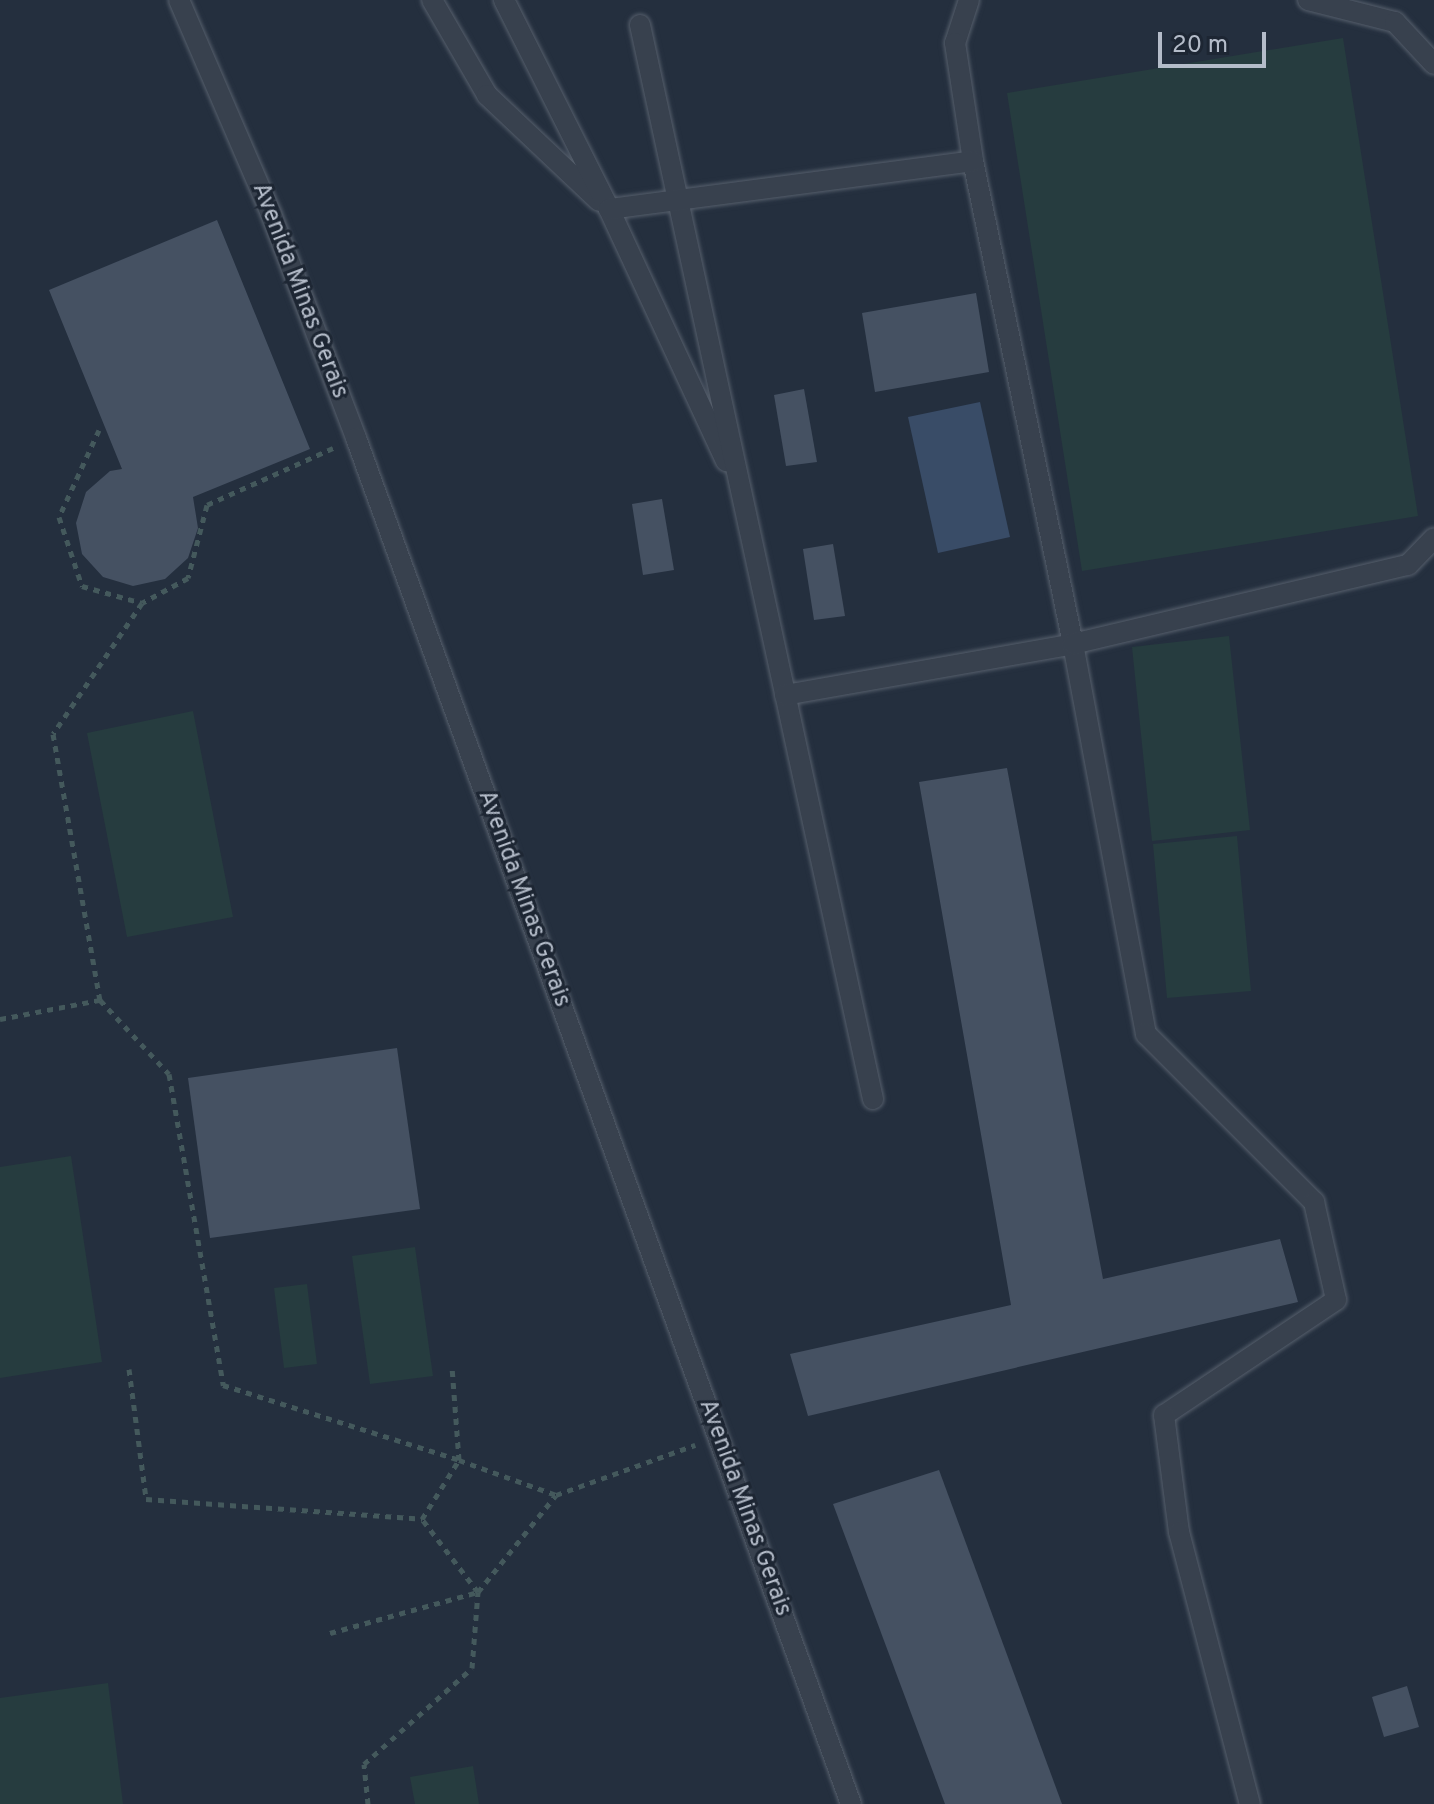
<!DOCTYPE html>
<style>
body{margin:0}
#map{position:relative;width:1434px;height:1804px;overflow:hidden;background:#242f3e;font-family:Overpass,sans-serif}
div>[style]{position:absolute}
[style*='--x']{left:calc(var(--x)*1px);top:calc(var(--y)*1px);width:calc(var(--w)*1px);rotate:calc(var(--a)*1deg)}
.green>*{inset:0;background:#263c3f}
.water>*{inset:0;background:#394c67}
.building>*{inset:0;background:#455162}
.path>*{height:5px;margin-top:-2.5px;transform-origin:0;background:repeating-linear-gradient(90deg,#44595c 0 6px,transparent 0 12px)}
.roads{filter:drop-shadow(0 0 2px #565f6c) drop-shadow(0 0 2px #565f6c)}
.lane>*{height:20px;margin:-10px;padding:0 10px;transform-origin:10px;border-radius:10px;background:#38414e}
span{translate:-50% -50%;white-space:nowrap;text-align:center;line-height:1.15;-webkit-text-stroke:6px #1d2633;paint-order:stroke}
.street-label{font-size:24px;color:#b4bcc9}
.scale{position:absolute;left:1158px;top:32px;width:108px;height:36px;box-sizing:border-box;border:4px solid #b4bcc9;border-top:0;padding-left:10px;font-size:24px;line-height:28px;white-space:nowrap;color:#b4bcc9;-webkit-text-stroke:6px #1d2633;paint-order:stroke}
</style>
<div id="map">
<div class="green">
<i style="clip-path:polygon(1343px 38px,1418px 516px,1082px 571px,1007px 93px)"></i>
<i style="clip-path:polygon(1229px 636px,1250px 830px,1152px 841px,1132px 647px)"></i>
<i style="clip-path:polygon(193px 711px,233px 917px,127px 937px,87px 733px)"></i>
<i style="clip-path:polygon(1237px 836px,1251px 991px,1167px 998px,1153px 844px)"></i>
<i style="clip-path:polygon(71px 1156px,102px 1362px,0 1378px,0 1167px)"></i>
<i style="clip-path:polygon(415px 1247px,433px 1376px,370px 1384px,352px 1256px)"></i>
<i style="clip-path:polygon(307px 1284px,317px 1364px,284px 1368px,274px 1288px)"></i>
<i style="clip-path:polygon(108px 1683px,123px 1804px,0 1804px,0 1698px)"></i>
<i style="clip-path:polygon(473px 1766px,479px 1804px,415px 1804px,410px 1777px)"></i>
</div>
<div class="water">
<i style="clip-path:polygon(980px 402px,1010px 537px,938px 553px,908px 417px)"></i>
</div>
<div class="building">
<i style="clip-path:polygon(217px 220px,310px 449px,193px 497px,198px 528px,188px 558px,165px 579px,133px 586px,103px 577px,82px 554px,76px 523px,86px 492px,110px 471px,122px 469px,49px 290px)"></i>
<i style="clip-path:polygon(976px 293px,989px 372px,875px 392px,862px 313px)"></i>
<i style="clip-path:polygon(804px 389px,817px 462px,786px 466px,774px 395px)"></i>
<i style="clip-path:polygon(662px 499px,674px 570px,643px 575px,632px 504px)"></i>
<i style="clip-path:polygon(833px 544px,845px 616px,814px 620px,803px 549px)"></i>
<i style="clip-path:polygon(1007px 768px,1103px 1279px,1280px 1239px,1298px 1302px,808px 1416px,790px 1354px,1011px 1305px,919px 782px)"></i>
<i style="clip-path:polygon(397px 1048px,420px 1209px,210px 1238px,188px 1078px)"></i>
<i style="clip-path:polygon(939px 1470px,1062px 1804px,945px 1804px,833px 1504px)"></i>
<i style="clip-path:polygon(1407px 1686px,1419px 1727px,1384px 1737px,1372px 1697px)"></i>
</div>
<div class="path">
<i style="--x:99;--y:430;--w:96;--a:114.7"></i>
<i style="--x:59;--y:517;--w:73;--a:71.6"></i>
<i style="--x:82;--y:586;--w:62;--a:15.8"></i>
<i style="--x:333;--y:448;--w:138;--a:155.7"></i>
<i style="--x:207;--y:505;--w:75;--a:104.6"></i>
<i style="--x:188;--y:578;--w:52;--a:151.5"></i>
<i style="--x:142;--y:603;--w:158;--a:124.2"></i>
<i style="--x:53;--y:734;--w:270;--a:80"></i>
<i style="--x:100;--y:1000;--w:101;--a:47"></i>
<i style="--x:169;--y:1074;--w:316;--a:80.1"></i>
<i style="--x:223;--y:1385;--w:248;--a:17.6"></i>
<i style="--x:459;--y:1460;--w:103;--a:19.8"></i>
<i style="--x:0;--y:1019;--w:102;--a:-10.8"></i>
<i style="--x:129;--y:1369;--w:131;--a:82.5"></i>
<i style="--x:146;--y:1499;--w:277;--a:4.1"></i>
<i style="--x:330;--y:1633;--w:154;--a:-15.5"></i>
<i style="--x:478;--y:1592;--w:124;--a:-51.2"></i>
<i style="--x:556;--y:1495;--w:148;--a:-19.8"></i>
<i style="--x:368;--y:1804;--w:40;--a:-95.7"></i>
<i style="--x:364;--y:1764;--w:144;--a:-41.6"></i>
<i style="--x:472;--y:1668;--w:76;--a:-85.5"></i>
<i style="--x:478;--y:1592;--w:92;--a:-127.5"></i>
<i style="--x:422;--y:1519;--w:70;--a:-57.9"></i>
<i style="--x:459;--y:1460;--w:93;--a:-94.3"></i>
</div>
<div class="roads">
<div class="lane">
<i style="--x:179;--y:0;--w:233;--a:66.7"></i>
<i style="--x:271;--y:214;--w:240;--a:69.2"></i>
<i style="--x:356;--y:438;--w:1453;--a:70.08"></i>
<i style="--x:432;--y:0;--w:110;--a:59.9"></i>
<i style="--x:487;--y:95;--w:154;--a:43.4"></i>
<i style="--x:504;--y:0;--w:234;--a:63.3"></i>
<i style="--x:609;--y:209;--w:278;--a:65.1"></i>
<i style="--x:969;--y:0;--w:45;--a:108"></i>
<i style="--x:955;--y:43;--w:119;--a:81.3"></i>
<i style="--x:973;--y:161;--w:493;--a:78.3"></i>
<i style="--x:1073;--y:644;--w:397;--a:79.4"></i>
<i style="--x:1146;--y:1034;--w:238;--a:45"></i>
<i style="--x:1314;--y:1202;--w:100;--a:77.3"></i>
<i style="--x:1336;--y:1300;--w:207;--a:146.2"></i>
<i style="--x:1164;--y:1415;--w:118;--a:82.7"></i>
<i style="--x:1179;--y:1532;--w:281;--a:75.4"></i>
<i style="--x:1308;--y:0;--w:90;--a:14.2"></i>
<i style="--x:1395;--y:22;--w:57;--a:47.1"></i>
<i style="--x:640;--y:25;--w:1099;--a:77.76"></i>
<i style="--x:609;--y:209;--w:367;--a:-7.5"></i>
<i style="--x:785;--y:695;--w:292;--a:-10"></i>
<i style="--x:1073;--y:644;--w:344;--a:-13.3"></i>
<i style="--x:1408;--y:565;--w:37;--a:-46"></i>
</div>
</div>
<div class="street-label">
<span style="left:299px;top:291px;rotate:69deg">Avenida Minas Gerais</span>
<span style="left:523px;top:899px;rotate:70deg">Avenida Minas Gerais</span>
<span style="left:744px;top:1508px;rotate:70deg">Avenida Minas Gerais</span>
</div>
<div class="scale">20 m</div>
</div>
